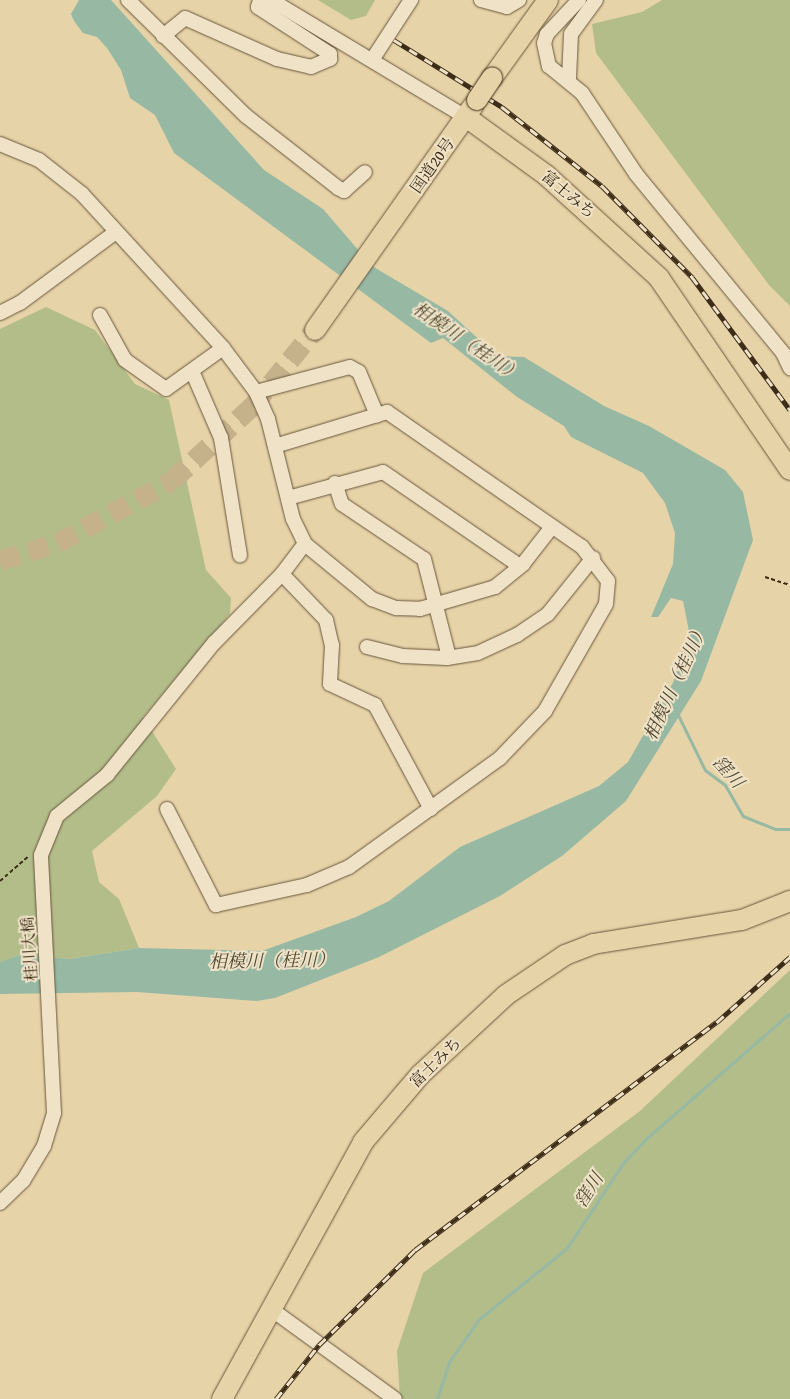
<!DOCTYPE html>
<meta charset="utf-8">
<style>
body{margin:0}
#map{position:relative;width:790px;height:1399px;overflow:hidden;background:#e7d3a8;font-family:"Gentium Book Plus","Noto Serif JP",serif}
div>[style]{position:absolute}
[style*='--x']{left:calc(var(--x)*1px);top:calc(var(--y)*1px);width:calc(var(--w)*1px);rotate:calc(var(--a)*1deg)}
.green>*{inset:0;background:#b2bd8a}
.water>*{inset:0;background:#97b9a4}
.stream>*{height:3px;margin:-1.5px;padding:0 1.5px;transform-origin:1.5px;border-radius:1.5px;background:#97b9a4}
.highway-tunnel>*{height:20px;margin-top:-10px;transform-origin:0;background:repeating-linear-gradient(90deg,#c5b28b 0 20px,transparent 0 30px)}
.path>*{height:2px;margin-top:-1px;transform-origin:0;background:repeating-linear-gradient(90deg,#3d2c18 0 4px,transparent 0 6.5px)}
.roads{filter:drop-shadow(0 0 1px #68563c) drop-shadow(0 0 1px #68563c)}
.minor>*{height:14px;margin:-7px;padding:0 7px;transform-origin:7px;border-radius:7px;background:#efe2c6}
.highway>*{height:20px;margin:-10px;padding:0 10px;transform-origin:10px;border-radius:10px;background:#e7d3a8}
.rail>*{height:5px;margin-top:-2.5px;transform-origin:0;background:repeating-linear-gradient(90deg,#efe2c6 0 9px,#3d2c18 0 18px);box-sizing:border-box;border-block:1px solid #3d2c18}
.bridges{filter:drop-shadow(0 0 1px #3d2c18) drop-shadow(0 0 1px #3d2c18)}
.highway-bridge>*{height:20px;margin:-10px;padding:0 10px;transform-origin:10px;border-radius:10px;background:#e7d3a8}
span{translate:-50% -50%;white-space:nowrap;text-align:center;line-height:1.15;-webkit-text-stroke:4px #efe2c6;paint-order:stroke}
.street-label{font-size:16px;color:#3d2c18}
.water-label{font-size:18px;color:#4f4834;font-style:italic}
</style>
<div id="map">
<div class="green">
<i style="clip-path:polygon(318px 0,375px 0,366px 16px,351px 20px)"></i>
<i style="clip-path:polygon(662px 0,790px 0,790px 306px,769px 285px,596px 53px,592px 24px,642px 12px)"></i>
<i style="clip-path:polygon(46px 307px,95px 330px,135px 384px,169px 400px,206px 570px,231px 598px,230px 614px,143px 717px,176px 769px,157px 796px,92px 851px,99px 882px,119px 899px,139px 948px,69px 959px,23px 954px,0 962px,0 329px)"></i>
<i style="clip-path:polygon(790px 970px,790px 1399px,400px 1399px,397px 1351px,423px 1273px,640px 1111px)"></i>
</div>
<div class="water">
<i style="clip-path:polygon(79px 0,111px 0,264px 170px,323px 209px,372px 266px,448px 311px,497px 356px,524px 357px,604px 406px,649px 426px,725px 470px,743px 492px,753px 540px,701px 681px,626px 801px,562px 856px,500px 896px,379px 957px,275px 998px,257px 1001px,137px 992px,0 994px,0 962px,23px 954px,69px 959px,139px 948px,262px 951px,356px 917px,389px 901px,460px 847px,599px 786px,628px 762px,673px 683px,689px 631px,683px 601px,671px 598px,658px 617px,651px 617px,673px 564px,675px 533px,665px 503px,643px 473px,571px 437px,564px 426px,517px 397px,443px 338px,431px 343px,174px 153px,155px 115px,130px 98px,121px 70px,107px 48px,97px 37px,83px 33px,74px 21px,71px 14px)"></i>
</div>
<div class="stream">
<i style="--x:678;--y:715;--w:61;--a:63.9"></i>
<i style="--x:705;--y:770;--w:25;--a:37"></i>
<i style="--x:725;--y:785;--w:36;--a:60"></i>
<i style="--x:743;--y:816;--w:35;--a:22"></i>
<i style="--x:776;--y:829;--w:14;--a:0"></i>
<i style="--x:437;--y:1399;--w:39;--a:-72"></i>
<i style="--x:449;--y:1362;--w:52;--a:-55.1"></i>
<i style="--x:479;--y:1319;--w:113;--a:-38.9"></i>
<i style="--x:567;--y:1248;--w:102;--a:-56.6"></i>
<i style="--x:623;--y:1163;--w:35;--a:-46"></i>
<i style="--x:647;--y:1138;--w:190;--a:-41.2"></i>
</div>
<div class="highway-tunnel">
<i style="--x:0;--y:561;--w:61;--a:-17.2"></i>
<i style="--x:58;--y:543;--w:130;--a:-28.5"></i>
<i style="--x:172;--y:481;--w:109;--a:-42.8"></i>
<i style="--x:252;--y:407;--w:99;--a:-50.7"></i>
</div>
<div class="path">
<i style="--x:765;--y:577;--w:26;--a:18"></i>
<i style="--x:0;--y:881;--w:37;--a:-41"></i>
</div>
<div class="roads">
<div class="minor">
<i style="--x:128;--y:0;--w:165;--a:44.5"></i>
<i style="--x:246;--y:116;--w:117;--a:38"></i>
<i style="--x:338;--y:188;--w:7;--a:27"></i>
<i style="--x:344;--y:191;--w:28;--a:-42"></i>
<i style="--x:271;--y:0;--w:227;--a:31"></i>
<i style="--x:481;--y:0;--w:27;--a:15"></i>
<i style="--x:507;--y:7;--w:14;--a:-30"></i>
<i style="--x:579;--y:0;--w:47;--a:133.3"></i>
<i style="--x:547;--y:34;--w:9;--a:108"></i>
<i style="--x:544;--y:43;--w:24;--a:78"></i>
<i style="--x:549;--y:66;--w:43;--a:39.3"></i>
<i style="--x:582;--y:93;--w:97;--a:56.3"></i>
<i style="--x:636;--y:174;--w:232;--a:50.6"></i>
<i style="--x:783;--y:353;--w:17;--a:65"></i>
<i style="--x:163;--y:36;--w:28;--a:-39"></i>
<i style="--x:185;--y:18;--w:101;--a:24"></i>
<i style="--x:277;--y:59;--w:35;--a:13"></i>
<i style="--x:311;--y:67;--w:21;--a:-23"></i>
<i style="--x:330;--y:59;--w:5;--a:-90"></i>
<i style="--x:330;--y:54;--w:86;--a:-146.9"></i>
<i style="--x:258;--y:7;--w:7;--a:-74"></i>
<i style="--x:372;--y:60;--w:72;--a:-57"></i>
<i style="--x:569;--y:78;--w:44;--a:-87.4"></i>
<i style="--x:571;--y:34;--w:42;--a:-53.7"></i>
<i style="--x:0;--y:144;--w:42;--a:22.3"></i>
<i style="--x:39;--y:160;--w:55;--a:38.3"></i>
<i style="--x:82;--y:194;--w:209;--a:47.5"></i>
<i style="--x:223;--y:348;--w:55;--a:53.1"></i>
<i style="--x:256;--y:392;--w:30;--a:66"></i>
<i style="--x:268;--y:419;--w:103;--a:76"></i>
<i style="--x:293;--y:519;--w:28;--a:64"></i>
<i style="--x:305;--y:544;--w:87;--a:39.4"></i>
<i style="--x:372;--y:599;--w:26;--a:21"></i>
<i style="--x:396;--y:608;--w:24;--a:2"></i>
<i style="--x:420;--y:609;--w:78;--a:-16.3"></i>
<i style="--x:495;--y:587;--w:36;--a:-39"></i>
<i style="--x:523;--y:564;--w:46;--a:-52.1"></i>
<i style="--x:0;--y:313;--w:22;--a:-27"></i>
<i style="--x:20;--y:303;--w:119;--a:-36.5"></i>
<i style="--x:100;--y:315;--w:51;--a:60.9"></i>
<i style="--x:125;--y:360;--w:50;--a:35.3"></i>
<i style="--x:166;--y:389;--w:70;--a:-35.7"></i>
<i style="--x:192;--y:371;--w:73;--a:66.6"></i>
<i style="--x:221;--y:438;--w:119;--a:80.8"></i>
<i style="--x:256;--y:392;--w:97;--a:-14.9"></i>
<i style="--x:350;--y:367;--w:10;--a:29"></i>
<i style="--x:359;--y:372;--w:47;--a:67.3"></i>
<i style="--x:335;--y:483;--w:22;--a:72"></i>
<i style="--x:342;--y:504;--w:99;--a:33.9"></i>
<i style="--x:424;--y:559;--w:101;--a:75.7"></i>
<i style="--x:288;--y:498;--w:98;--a:-15.3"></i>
<i style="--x:383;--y:472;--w:166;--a:34.5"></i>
<i style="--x:282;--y:574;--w:64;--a:46.3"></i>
<i style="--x:326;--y:620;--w:26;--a:77"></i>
<i style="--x:332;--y:645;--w:39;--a:93"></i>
<i style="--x:330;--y:684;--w:50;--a:25"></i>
<i style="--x:375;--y:705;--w:118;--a:61.7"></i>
<i style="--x:367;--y:647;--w:37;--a:14"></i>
<i style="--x:403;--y:656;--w:44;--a:2.6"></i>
<i style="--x:447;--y:658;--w:31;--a:-9"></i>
<i style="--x:478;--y:653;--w:43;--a:-24.8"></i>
<i style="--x:517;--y:635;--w:37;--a:-34"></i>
<i style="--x:548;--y:614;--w:72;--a:-51.2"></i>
<i style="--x:167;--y:809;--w:108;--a:63"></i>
<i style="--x:216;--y:905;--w:93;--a:-12.4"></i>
<i style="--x:307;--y:885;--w:46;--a:-23.2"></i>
<i style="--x:349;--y:867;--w:186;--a:-35.8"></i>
<i style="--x:500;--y:758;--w:65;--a:-46.2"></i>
<i style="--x:545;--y:711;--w:123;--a:-60.3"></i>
<i style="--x:606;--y:604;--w:23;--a:-85"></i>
<i style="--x:608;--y:581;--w:43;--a:-127.4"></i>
<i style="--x:582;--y:547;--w:237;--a:-145.3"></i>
<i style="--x:387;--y:412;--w:117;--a:163.1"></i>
<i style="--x:0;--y:1203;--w:32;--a:-44"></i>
<i style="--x:23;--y:1181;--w:41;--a:-59"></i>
<i style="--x:44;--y:1146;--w:34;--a:-73"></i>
<i style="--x:54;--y:1113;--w:258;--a:-92.9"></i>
<i style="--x:41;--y:855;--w:42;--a:-67.7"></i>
<i style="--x:57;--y:816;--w:65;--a:-39.4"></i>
<i style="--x:107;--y:775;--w:170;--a:-51"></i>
<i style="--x:214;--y:643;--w:97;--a:-45.4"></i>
<i style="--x:282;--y:574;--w:38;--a:-53"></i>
<i style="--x:271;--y:1309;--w:153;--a:36"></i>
</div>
<div class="highway">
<i style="--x:492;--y:78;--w:96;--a:-54.3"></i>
<i style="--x:466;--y:117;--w:99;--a:35.9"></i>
<i style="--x:546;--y:175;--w:153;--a:42.3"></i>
<i style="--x:659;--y:278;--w:232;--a:55.7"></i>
<i style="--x:315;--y:330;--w:274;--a:-54.8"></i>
<i style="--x:222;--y:1399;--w:293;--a:-61.2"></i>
<i style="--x:363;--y:1142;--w:88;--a:-49.6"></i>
<i style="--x:420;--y:1075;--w:117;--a:-42.9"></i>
<i style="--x:506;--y:995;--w:71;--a:-34.1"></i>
<i style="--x:565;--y:955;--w:30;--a:-21"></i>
<i style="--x:593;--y:944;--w:151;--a:-9.2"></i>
<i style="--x:742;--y:920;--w:52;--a:-21.6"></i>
</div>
</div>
<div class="rail">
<i style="--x:394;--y:40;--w:127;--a:31.8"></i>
<i style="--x:502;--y:107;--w:127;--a:38.3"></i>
<i style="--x:602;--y:186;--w:128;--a:45.3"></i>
<i style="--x:692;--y:277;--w:165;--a:53.6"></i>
<i style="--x:276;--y:1399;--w:69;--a:-51.5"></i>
<i style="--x:319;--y:1345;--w:135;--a:-44.7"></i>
<i style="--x:415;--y:1250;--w:378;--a:-37.1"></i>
<i style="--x:717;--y:1022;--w:98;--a:-41.7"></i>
</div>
<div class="bridges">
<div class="highway-bridge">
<i style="--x:477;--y:100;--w:27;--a:-56"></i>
</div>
</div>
<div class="street-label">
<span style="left:432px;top:165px;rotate:-55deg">国道20号</span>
<span style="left:569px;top:194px;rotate:40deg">富士みち</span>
<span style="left:29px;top:949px;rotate:-94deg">桂川大橋</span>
<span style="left:435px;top:1062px;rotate:-44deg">富士みち</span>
</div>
<div class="water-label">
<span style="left:467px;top:342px;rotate:34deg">相模川（桂川）</span>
<span style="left:676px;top:682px;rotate:-65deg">相模川（桂川）</span>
<span style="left:728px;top:772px;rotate:49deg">窪川</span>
<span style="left:272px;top:961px;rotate:-1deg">相模川（桂川）</span>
<span style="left:589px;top:1190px;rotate:-57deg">窪川</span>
</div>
</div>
